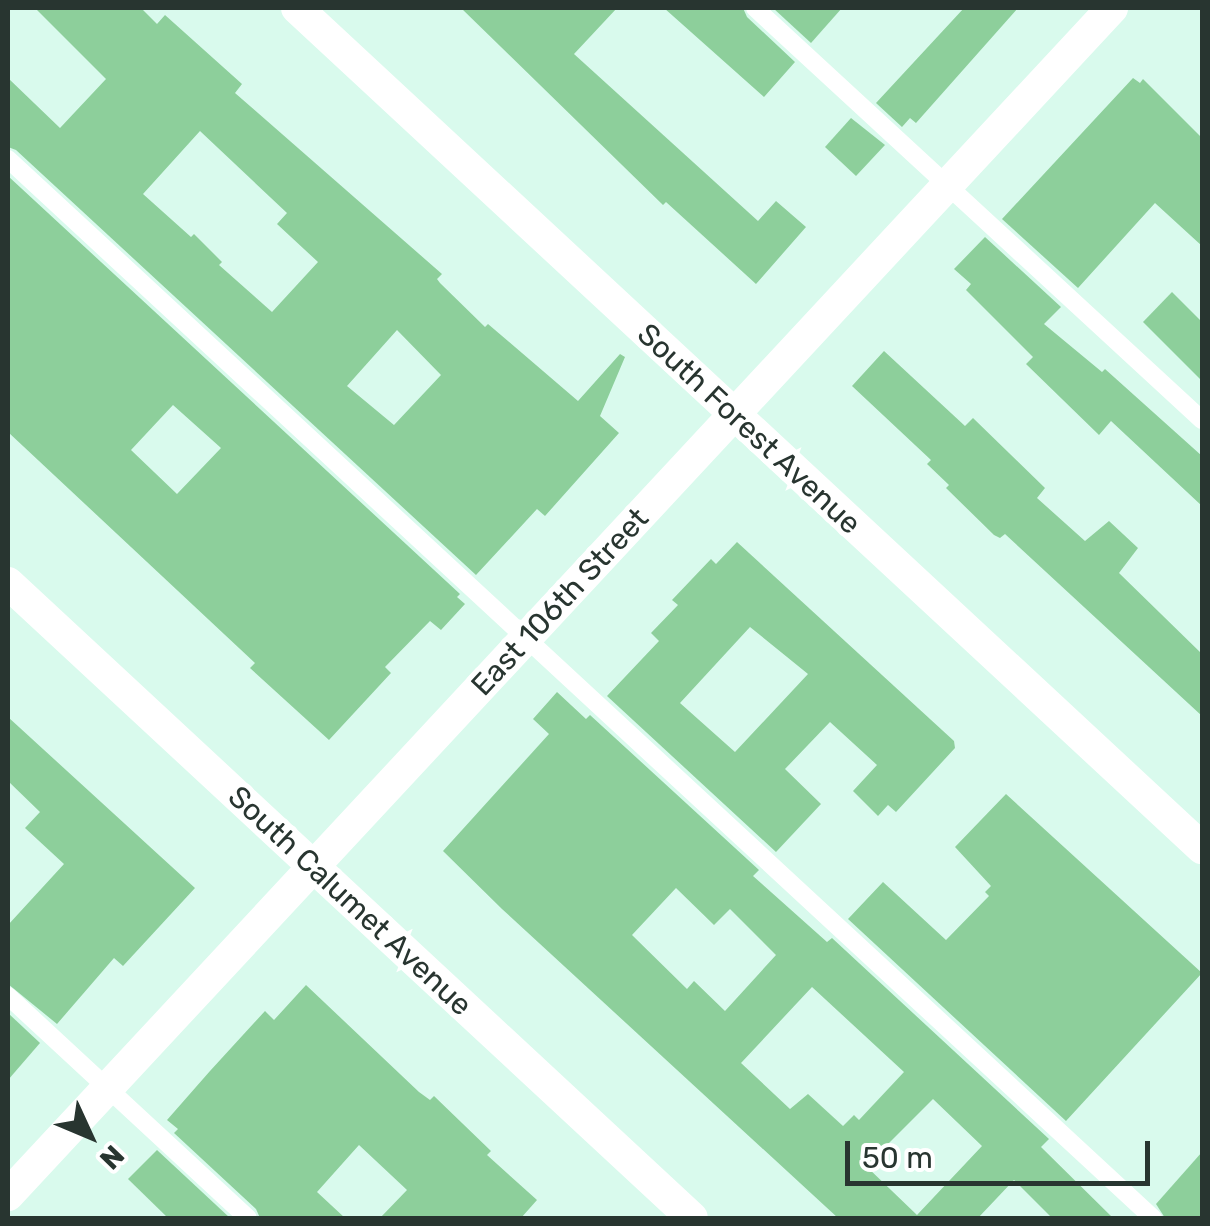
<!DOCTYPE html>
<style>
body{margin:0}
#map{position:relative;width:1210px;height:1226px;overflow:hidden;background:#d9faed;font-family:Rubik,sans-serif}
div>[style]{position:absolute}
[style*='--x']{left:calc(var(--x)*1px);top:calc(var(--y)*1px);width:calc(var(--w)*1px);rotate:calc(var(--a)*1deg)}
.building>*{inset:0;background:#8dcf9b}
.service>*{height:18px;margin:-9px;padding:0 9px;transform-origin:9px;border-radius:9px;background:#fff}
.minor>*{height:32px;margin:-16px;padding:0 16px;transform-origin:16px;border-radius:16px;background:#fff}
span{translate:-50% -50%;white-space:nowrap;text-align:center;line-height:1.15;-webkit-text-stroke:10px #fff;paint-order:stroke}
.street-label{font-size:30px;color:#283530}
.frame{position:absolute;inset:0;border:10px solid #283530;pointer-events:none}
.north{position:absolute;left:40px;top:1086px;width:100px;height:100px;-webkit-text-stroke:8px #fff;paint-order:stroke;rotate:134deg;font-size:28px;font-weight:700;line-height:40px;text-align:center;color:#283530}
.north::after{content:'';display:block;margin:auto;width:35px;height:45px;background:#283530;clip-path:polygon(50% 0,100% 100%,50% 72%,0 100%)}
.scale{position:absolute;left:845px;top:1141px;width:305px;height:45px;box-sizing:border-box;border:5px solid #283530;border-top:0;padding-left:12px;font-size:30px;line-height:35px;white-space:nowrap;color:#283530;-webkit-text-stroke:8px #fff;paint-order:stroke}
</style>
<div id="map">
<div class="building">
<i style="clip-path:polygon(evenodd,35px 8px,141px 8px,157px 24px,165px 15px,242px 84px,235px 93px,442px 274px,437px 279px,440px 283px,485px 327px,488px 324px,578px 401px,620px 354px,625px 357px,600px 416px,619px 433px,545px 516px,537px 509px,476px 575px,16px 150px,8px 147px,8px 78px,60px 128px,106px 79px,35px 8px,200px 131px,287px 213px,277px 224px,318px 262px,272px 312px,219px 265px,222px 262px,194px 234px,191px 237px,143px 194px,200px 131px,35px 8px,397px 330px,441px 375px,394px 425px,347px 386px,397px 330px)"></i>
<i style="clip-path:polygon(461px 8px,617px 8px,574px 54px,758px 221px,776px 201px,806px 227px,756px 284px,666px 202px,663px 205px)"></i>
<i style="clip-path:polygon(664px 8px,743px 8px,747px 17px,795px 62px,764px 97px)"></i>
<i style="clip-path:polygon(773px 8px,842px 8px,811px 43px)"></i>
<i style="clip-path:polygon(964px 8px,1018px 8px,916px 123px,910px 118px,902px 127px,876px 103px)"></i>
<i style="clip-path:polygon(1133px 78px,1140px 83px,1143px 79px,1202px 138px,1202px 246px,1155px 203px,1078px 288px,1002px 219px)"></i>
<i style="clip-path:polygon(851px 118px,885px 145px,856px 176px,825px 147px)"></i>
<i style="clip-path:polygon(evenodd,8px 176px,460px 594px,457px 597px,465px 604px,441px 630px,430px 621px,385px 667px,391px 673px,329px 740px,250px 668px,255px 663px,8px 432px,8px 176px,173px 405px,221px 448px,177px 494px,131px 450px,173px 405px)"></i>
<i style="clip-path:polygon(985px 237px,1061px 307px,1044px 324px,1102px 372px,1105px 369px,1202px 456px,1202px 506px,1111px 421px,1099px 435px,1026px 364px,1033px 357px,966px 290px,971px 284px,954px 269px)"></i>
<i style="clip-path:polygon(1172px 292px,1202px 322px,1202px 381px,1143px 322px)"></i>
<i style="clip-path:polygon(884px 351px,965px 426px,973px 418px,1045px 488px,1037px 498px,1085px 541px,1109px 521px,1138px 548px,1119px 573px,1202px 654px,1202px 716px,1005px 534px,1000px 538px,994px 535px,946px 488px,949px 485px,927px 464px,931px 460px,852px 386px)"></i>
<i style="clip-path:polygon(evenodd,737px 542px,954px 741px,955px 748px,896px 812px,888px 805px,878px 816px,853px 791px,877px 765px,830px 722px,785px 769px,821px 804px,776px 852px,607px 696px,659px 641px,651px 633px,678px 605px,672px 600px,711px 559px,716px 564px,737px 542px,750px 627px,808px 674px,735px 752px,680px 703px,750px 627px)"></i>
<i style="clip-path:polygon(evenodd,557px 692px,586px 719px,590px 715px,759px 870px,753px 876px,827px 942px,832px 938px,1049px 1139px,1041px 1147px,1113px 1218px,1052px 1218px,1014px 1180px,978px 1218px,838px 1218px,502px 909px,443px 851px,549px 734px,533px 719px,557px 692px,676px 888px,714px 925px,730px 909px,776px 955px,725px 1011px,694px 981px,687px 989px,632px 935px,676px 888px,557px 692px,812px 987px,904px 1072px,859px 1120px,854px 1115px,843px 1126px,808px 1094px,790px 1109px,741px 1063px,812px 987px,557px 692px,933px 1099px,982px 1146px,917px 1215px,866px 1166px,933px 1099px)"></i>
<i style="clip-path:polygon(8px 717px,195px 888px,123px 966px,114px 958px,57px 1024px,8px 984px,8px 925px,64px 864px,25px 828px,40px 812px,8px 781px)"></i>
<i style="clip-path:polygon(1006px 794px,1202px 973px,1066px 1121px,848px 919px,883px 882px,946px 940px,989px 896px,985px 892px,991px 886px,955px 847px)"></i>
<i style="clip-path:polygon(306px 985px,419px 1092px,430px 1100px,434px 1096px,491px 1151px,487px 1155px,537px 1200px,521px 1218px,380px 1218px,407px 1190px,359px 1145px,317px 1192px,345px 1218px,260px 1218px,256px 1209px,174px 1133px,178px 1129px,167px 1120px,210px 1071px,265px 1011px,274px 1020px)"></i>
<i style="clip-path:polygon(8px 1013px,40px 1043px,8px 1080px)"></i>
<i style="clip-path:polygon(157px 1150px,230px 1218px,168px 1218px,128px 1179px)"></i>
<i style="clip-path:polygon(1202px 1152px,1202px 1218px,1165px 1218px,1156px 1204px)"></i>
</div>
<div class="service">
<i style="--x:755;--y:8;--w:608;--a:42.67"></i>
<i style="--x:8;--y:159;--w:1560;--a:42.77"></i>
<i style="--x:8;--y:996;--w:327;--a:42.8"></i>
</div>
<div class="minor">
<i style="--x:297;--y:8;--w:1235;--a:42.87"></i>
<i style="--x:8;--y:583;--w:933;--a:42.87"></i>
<i style="--x:8;--y:1195;--w:1621;--a:-47.07"></i>
</div>
<div class="street-label">
<span style="left:749px;top:429px;rotate:43deg">South Forest Avenue</span>
<span style="left:560px;top:602px;rotate:-47deg">East 106th Street</span>
<span style="left:350px;top:901px;rotate:43deg">South Calumet Avenue</span>
</div>
<div class="frame"></div>
<div class="north">N</div>
<div class="scale">50 m</div>
</div>
